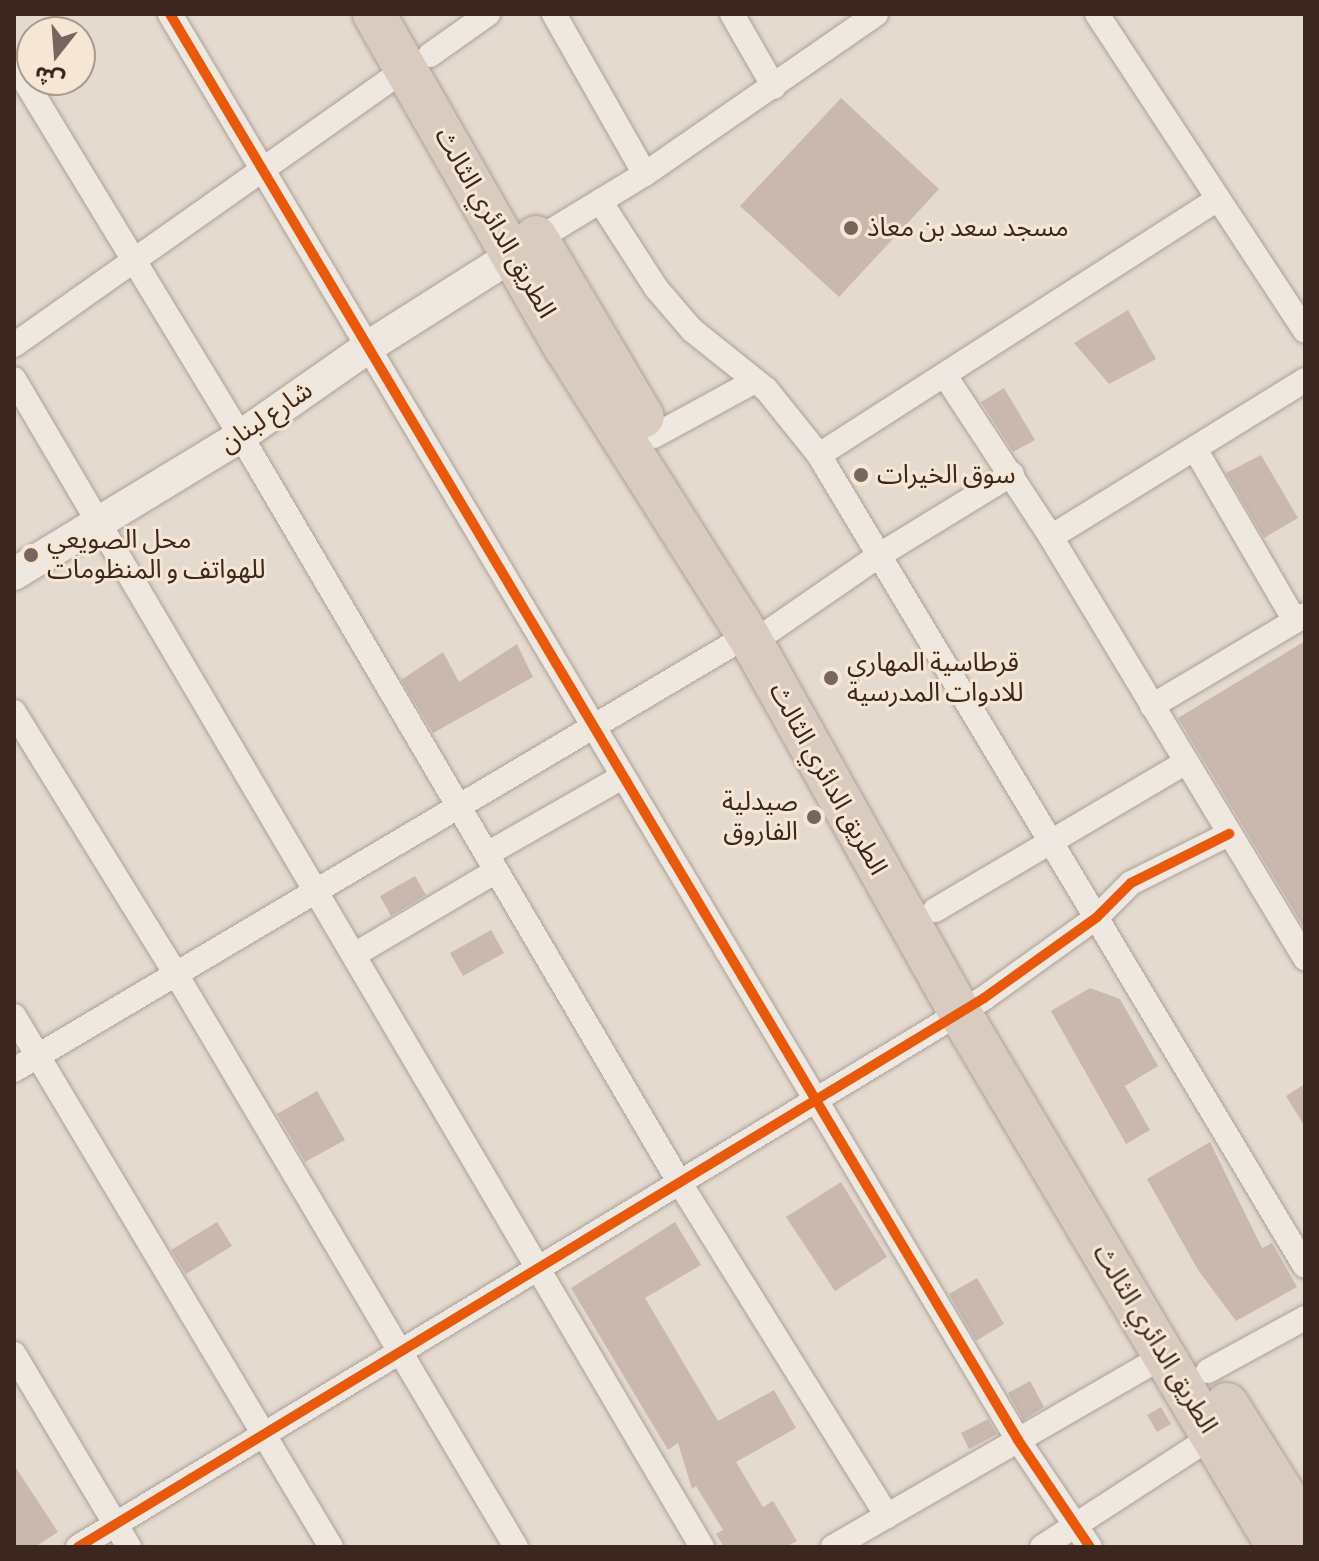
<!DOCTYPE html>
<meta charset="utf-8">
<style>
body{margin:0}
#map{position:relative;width:1319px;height:1561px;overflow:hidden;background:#e5dacf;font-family:"Crimson Pro","Noto Sans Arabic",serif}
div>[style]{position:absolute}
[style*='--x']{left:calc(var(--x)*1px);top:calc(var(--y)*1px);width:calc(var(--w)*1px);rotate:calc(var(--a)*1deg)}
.building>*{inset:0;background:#cab8af}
.roads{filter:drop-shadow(0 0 2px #aba098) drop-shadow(0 0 2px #aba098)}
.street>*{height:24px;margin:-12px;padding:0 12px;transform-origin:12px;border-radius:12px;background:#eee8e1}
.secondary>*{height:32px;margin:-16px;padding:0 16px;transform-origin:16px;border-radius:16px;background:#eee8e1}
.highway>*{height:42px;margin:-21px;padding:0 21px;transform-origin:21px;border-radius:21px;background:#d9cbc0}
.cycleway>*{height:10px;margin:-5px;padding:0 5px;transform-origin:5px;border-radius:5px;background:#e8590c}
.dots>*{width:22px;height:22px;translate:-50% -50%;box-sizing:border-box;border:4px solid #f6e7d5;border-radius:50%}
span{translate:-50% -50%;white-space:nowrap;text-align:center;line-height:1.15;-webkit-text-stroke:6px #f6e7d5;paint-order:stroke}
.street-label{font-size:26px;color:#3b271f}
.poi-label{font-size:26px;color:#3b271f}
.left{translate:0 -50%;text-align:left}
.right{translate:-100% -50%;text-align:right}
.frame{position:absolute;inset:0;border:16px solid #3b271f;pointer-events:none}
.north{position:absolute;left:16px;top:16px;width:80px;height:80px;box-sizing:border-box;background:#f6e7d5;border:2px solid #ab9a8c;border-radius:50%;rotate:197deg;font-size:22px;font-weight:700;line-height:32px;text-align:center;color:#3b271f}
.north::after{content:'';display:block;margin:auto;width:28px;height:36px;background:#76665d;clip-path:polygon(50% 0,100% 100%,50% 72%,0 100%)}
</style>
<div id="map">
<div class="building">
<i style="clip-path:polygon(841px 98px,939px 189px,839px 297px,740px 206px)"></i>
<i style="clip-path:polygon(1128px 310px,1156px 359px,1109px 384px,1074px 343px)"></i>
<i style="clip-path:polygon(1004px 388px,1035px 440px,1013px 452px,981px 402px)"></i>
<i style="clip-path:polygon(1261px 455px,1298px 518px,1264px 538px,1226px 473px)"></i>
<i style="clip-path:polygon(1305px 641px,1305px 929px,1178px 718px)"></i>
<i style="clip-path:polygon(517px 644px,533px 677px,433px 733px,401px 680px,443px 652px,459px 682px)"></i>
<i style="clip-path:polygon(415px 876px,426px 895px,391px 916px,380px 896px)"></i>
<i style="clip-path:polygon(491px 930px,504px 953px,463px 976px,450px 953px)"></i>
<i style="clip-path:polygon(1090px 988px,1120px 999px,1158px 1066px,1125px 1086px,1150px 1130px,1126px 1144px,1051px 1011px)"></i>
<i style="clip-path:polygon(1305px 1084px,1305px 1127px,1286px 1096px)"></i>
<i style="clip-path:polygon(317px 1091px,345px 1140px,305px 1162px,277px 1114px)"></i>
<i style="clip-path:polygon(1210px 1142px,1262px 1248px,1272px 1243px,1297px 1287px,1236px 1321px,1198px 1270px,1147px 1179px)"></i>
<i style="clip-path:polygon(841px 1182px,887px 1257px,835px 1291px,786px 1217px)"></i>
<i style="clip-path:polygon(217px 1222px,232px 1246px,186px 1274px,171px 1250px)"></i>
<i style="clip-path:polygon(675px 1222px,701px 1265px,645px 1298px,718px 1421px,774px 1390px,796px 1428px,736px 1462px,763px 1507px,773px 1501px,797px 1541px,786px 1547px,724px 1547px,716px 1534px,723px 1530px,696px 1486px,692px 1489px,678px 1443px,668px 1450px,571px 1288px)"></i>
<i style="clip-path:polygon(977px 1278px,1004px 1324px,976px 1341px,949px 1294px)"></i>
<i style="clip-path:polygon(1030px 1381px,1044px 1407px,1023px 1420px,1008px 1393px)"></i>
<i style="clip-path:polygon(1161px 1407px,1171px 1424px,1157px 1432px,1147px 1415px)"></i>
<i style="clip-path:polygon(988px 1419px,997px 1434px,969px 1449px,961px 1433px)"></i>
<i style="clip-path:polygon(14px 1465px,58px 1532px,35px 1547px,14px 1547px)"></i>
</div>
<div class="roads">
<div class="street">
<i style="--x:170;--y:14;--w:1659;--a:59.26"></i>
<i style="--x:1018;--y:1440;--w:129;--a:56.1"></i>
<i style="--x:554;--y:14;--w:184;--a:60.4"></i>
<i style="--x:732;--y:14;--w:84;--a:60.1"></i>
<i style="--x:1097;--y:14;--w:379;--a:56.7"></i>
<i style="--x:430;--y:55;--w:71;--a:-35.3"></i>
<i style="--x:14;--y:63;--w:437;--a:58.7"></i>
<i style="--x:241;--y:436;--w:863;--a:59.57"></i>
<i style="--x:678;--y:1180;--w:396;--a:58.1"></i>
<i style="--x:600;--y:201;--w:103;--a:57.2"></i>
<i style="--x:656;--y:288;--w:55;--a:49.4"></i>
<i style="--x:692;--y:330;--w:95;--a:38.6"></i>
<i style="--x:766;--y:389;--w:85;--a:51.2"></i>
<i style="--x:819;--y:455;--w:945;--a:59.07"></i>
<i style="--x:538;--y:239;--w:125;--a:-31.3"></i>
<i style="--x:645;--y:174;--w:281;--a:-34.7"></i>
<i style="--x:14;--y:345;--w:480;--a:-35.2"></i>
<i style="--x:946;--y:377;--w:191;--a:56.7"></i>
<i style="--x:1051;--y:537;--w:492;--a:58.9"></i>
<i style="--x:14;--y:379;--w:1356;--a:59.5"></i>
<i style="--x:654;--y:436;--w:115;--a:-28.6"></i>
<i style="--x:1195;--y:449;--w:199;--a:59.8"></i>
<i style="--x:819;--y:455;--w:473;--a:-32.7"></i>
<i style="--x:1051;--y:537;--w:299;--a:-31.7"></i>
<i style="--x:768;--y:632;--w:134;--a:-34.6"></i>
<i style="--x:878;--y:556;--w:157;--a:-31.5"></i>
<i style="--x:1152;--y:706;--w:178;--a:-30.7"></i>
<i style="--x:14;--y:712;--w:308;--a:58.3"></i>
<i style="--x:176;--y:974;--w:666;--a:59.32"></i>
<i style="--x:487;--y:854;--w:155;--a:-29.7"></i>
<i style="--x:935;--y:910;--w:291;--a:-30.5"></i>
<i style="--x:354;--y:955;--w:165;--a:-30.6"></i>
<i style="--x:14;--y:1016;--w:618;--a:59.16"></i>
<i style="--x:14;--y:1070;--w:853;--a:-30.65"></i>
<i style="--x:14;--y:1354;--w:225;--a:59.2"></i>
<i style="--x:1208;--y:1371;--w:111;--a:-28.7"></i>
<i style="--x:78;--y:1547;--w:1059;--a:-31.21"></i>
<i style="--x:984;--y:998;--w:139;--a:-35.6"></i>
<i style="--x:1097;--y:917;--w:48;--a:-45"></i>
<i style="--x:1131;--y:883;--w:110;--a:-26.6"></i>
<i style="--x:833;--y:1547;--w:384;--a:-30"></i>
<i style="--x:1042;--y:1547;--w:204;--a:-33"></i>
</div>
<div class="secondary">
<i style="--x:14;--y:574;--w:266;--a:-31.3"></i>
<i style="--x:241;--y:436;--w:159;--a:-35"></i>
<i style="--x:371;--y:345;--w:191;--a:-32.4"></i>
</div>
<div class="highway">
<i style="--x:374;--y:14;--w:384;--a:60.2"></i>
<i style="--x:565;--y:347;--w:341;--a:57.6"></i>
<i style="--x:748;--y:635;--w:433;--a:60.7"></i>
<i style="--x:960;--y:1013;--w:622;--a:59.23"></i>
<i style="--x:536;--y:237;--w:209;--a:59.3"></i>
<i style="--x:1227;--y:1404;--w:146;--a:57.8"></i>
</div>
</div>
<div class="cycleway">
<i style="--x:170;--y:14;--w:1659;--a:59.26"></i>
<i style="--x:1018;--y:1440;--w:129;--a:56.1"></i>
<i style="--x:78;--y:1547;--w:1059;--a:-31.21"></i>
<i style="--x:984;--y:998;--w:139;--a:-35.6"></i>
<i style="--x:1097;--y:917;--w:48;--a:-45"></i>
<i style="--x:1131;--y:883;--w:110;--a:-26.6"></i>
</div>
<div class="dots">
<i style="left:851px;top:228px;background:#76665d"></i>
<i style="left:861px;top:475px;background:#76665d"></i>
<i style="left:31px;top:555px;background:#76665d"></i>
<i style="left:831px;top:678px;background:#76665d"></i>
<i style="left:814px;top:817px;background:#76665d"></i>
</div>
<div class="street-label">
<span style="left:495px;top:223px;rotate:60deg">الطريق الدائري الثالث</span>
<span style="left:266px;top:417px;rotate:-34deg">شارع لبنان</span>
<span style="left:828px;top:779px;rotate:61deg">الطريق الدائري الثالث</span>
<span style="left:1155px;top:1339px;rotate:59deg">الطريق الدائري الثالث</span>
</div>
<div class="poi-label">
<span class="left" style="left:867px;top:228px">مسجد سعد بن معاذ</span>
<span class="left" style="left:877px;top:475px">سوق الخيرات</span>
<span class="left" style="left:47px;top:555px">محل الصويعي<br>للهواتف و المنظومات</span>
<span class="left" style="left:847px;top:678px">قرطاسية المهاري<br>للادوات المدرسية</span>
<span class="right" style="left:798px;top:817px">صيدلية<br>الفاروق</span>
</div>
<div class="frame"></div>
<div class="north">ش</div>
</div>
